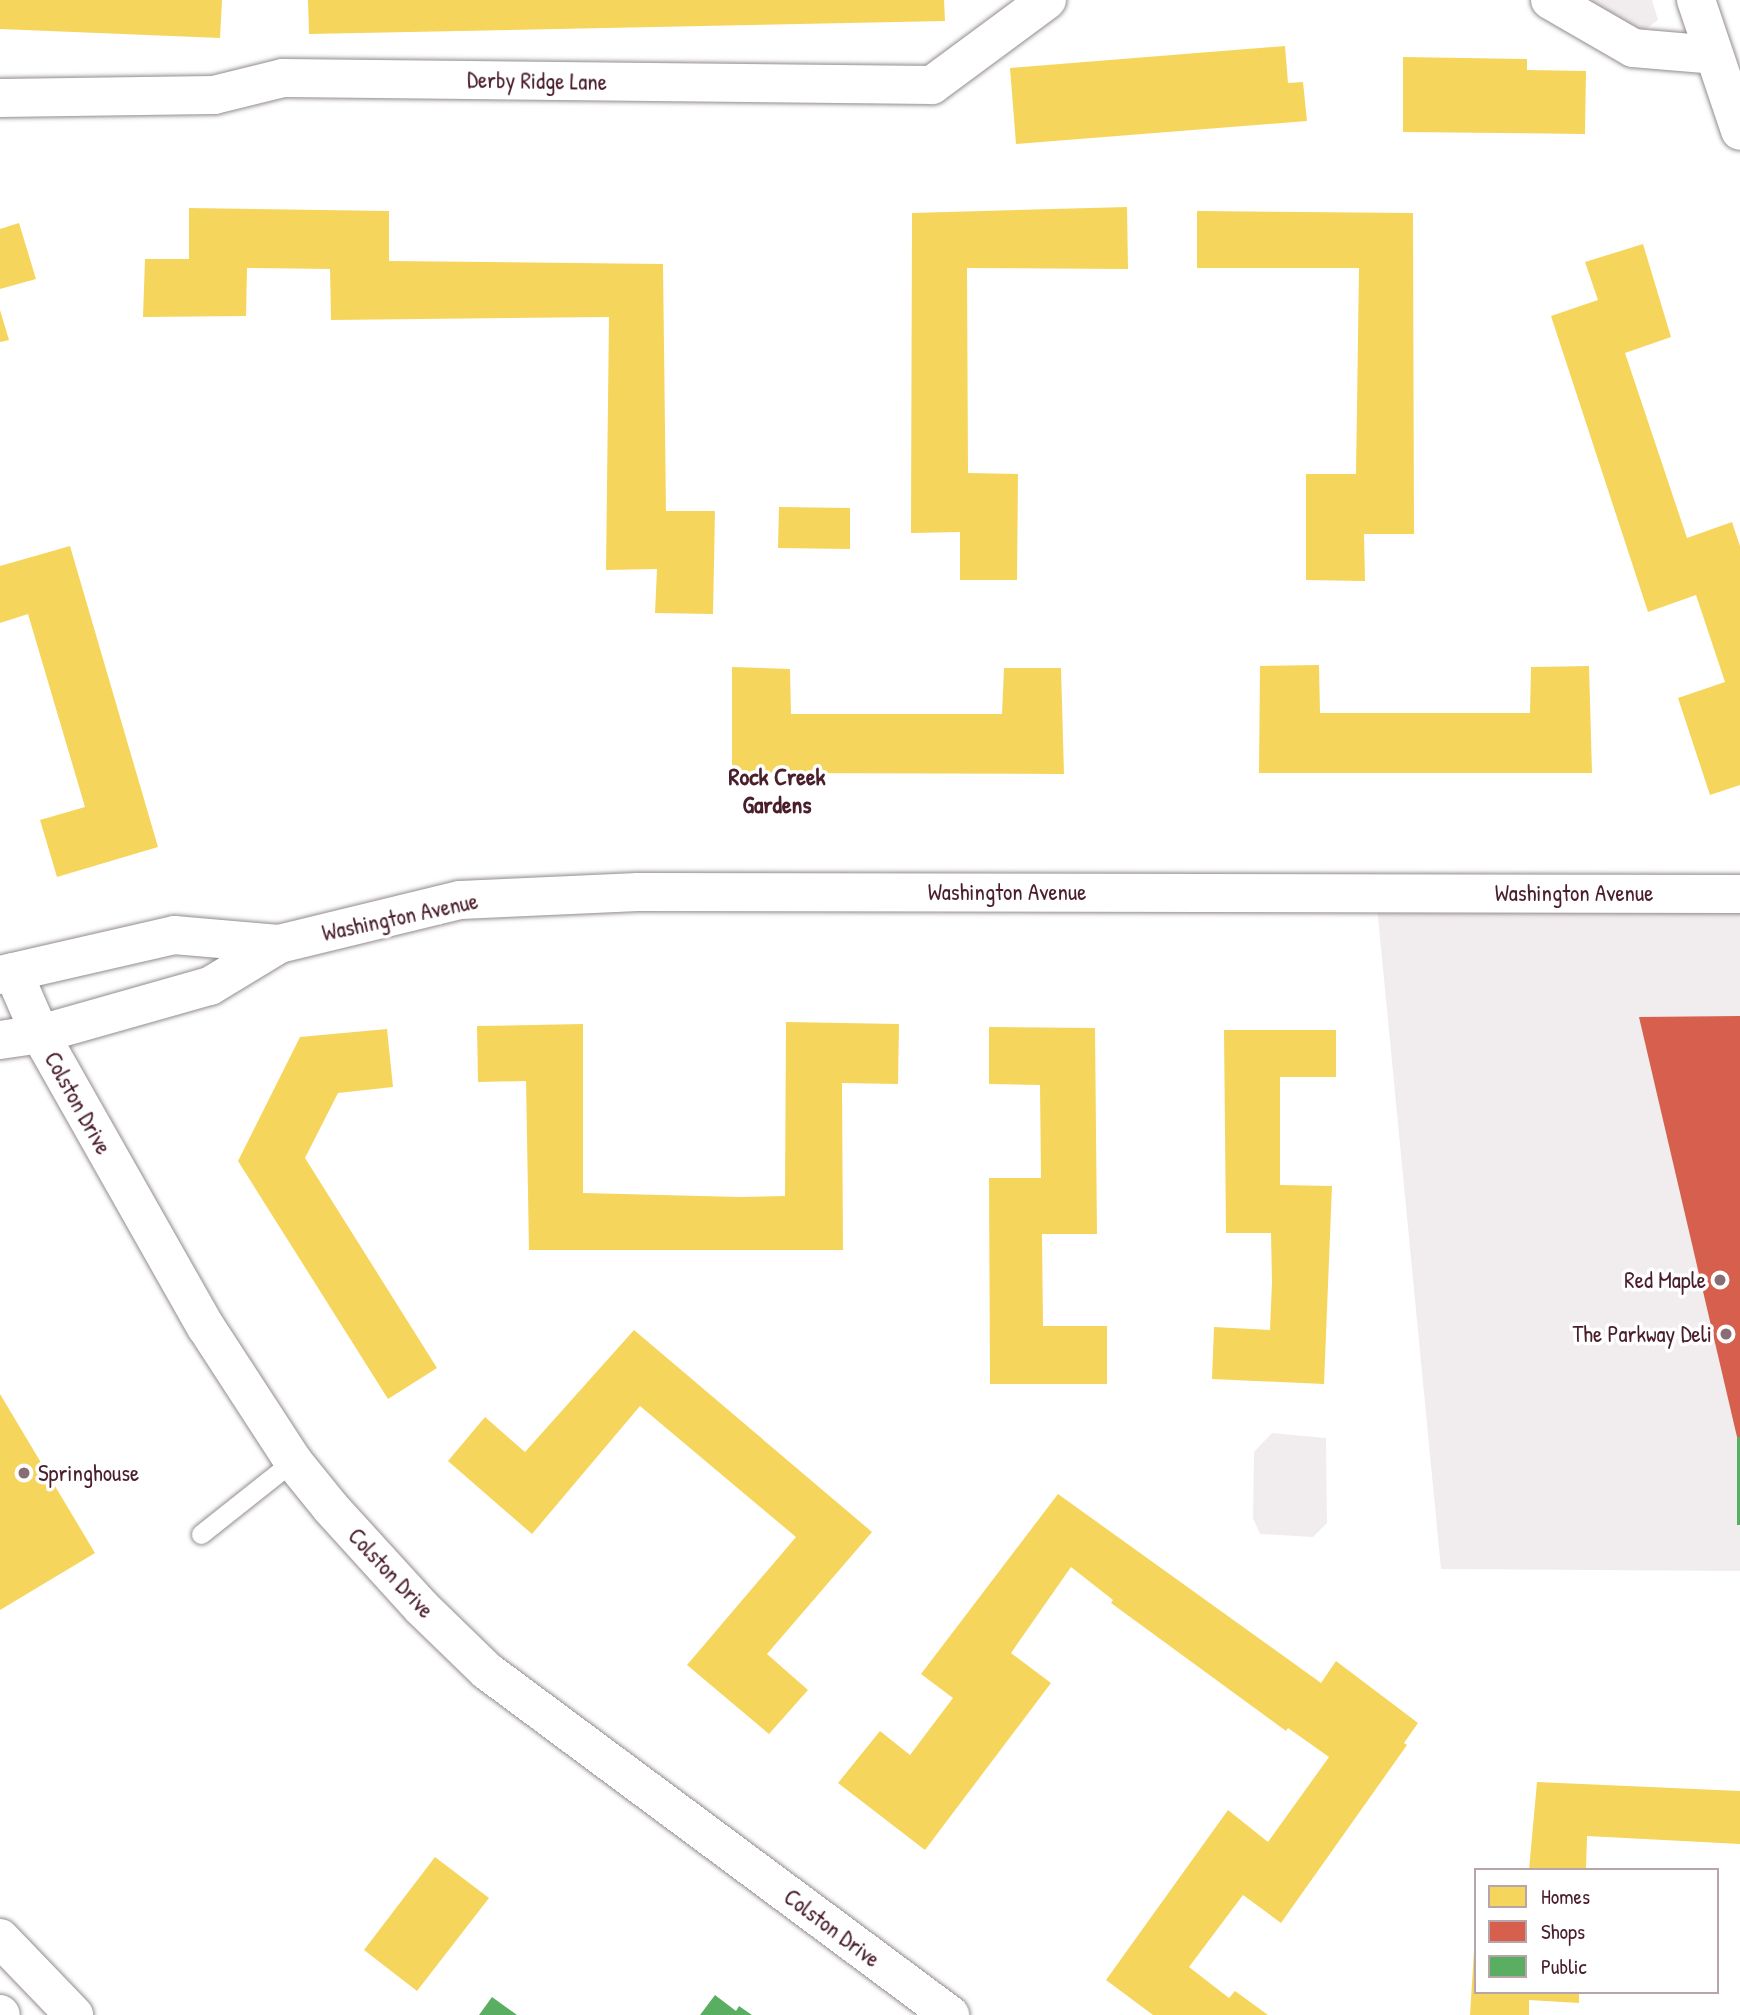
<!DOCTYPE html>
<style>
body{margin:0}
#map{position:relative;width:1740px;height:2015px;overflow:hidden;background:#fff;font-family:"Patrick Hand",sans-serif}
div>[style]{position:absolute}
[style*='--x']{left:calc(var(--x)*1px);top:calc(var(--y)*1px);width:calc(var(--w)*1px);rotate:calc(var(--a)*1deg)}
.built>*{inset:0;background:#f1edee}
.homes>*{inset:0;background:#f6d55c}
.shops>*{inset:0;background:#d6604d}
.public>*{inset:0;background:#5aae61}
.roads{filter:drop-shadow(0 0 2px #948c8e) drop-shadow(0 0 2px #948c8e)}
.service>*{height:19px;margin:-9.5px;padding:0 9.5px;transform-origin:9.5px;border-radius:9.5px;background:#fff}
.minor>*{height:38px;margin:-19px;padding:0 19px;transform-origin:19px;border-radius:19px;background:#fff}
.tertiary>*{height:38px;margin:-19px;padding:0 19px;transform-origin:19px;border-radius:19px;background:#fff}
.primary>*{height:38px;margin:-19px;padding:0 19px;transform-origin:19px;border-radius:19px;background:#fff}
.dots>*{width:19px;height:19px;translate:-50% -50%;box-sizing:border-box;border:4px solid #fff;border-radius:50%}
span{translate:-50% -50%;white-space:nowrap;text-align:center;line-height:1.15;-webkit-text-stroke:7px #fff;paint-order:stroke}
.street-label{font-size:23px;color:#4a1f2b}
.poi-label{font-size:23px;color:#4a1f2b}
.right{translate:-100% -50%;text-align:right}
.left{translate:0 -50%;text-align:left}
.neighbourhood-label{font-size:24px;color:#4a1f2b;font-weight:700}
.legend{position:absolute;left:1474px;top:1868px;width:245px;height:126px;box-sizing:border-box;background:#fff;border:2px solid #b7a5aa;margin:0;padding:9px 12px;list-style:none;font-size:21px;color:#4a1f2b}
.legend li{display:flex;align-items:center;gap:14px;height:35px}
.legend b{width:35px;border:2px solid #b7a5aa}
</style>
<div id="map">
<div class="built">
<i style="clip-path:polygon(1588px 0,1652px 0,1658px 20px,1642px 32px)"></i>
<i style="clip-path:polygon(1376px 896px,1740px 896px,1740px 1571px,1441px 1569px)"></i>
<i style="clip-path:polygon(1272px 1433px,1326px 1438px,1327px 1523px,1313px 1537px,1260px 1534px,1253px 1518px,1254px 1452px)"></i>
</div>
<div class="homes">
<i style="clip-path:polygon(0 0,222px 0,220px 38px,0 29px)"></i>
<i style="clip-path:polygon(308px 0,944px 0,945px 21px,309px 34px)"></i>
<i style="clip-path:polygon(1285px 46px,1288px 83px,1303px 82px,1307px 121px,1016px 144px,1010px 68px)"></i>
<i style="clip-path:polygon(1403px 57px,1527px 59px,1527px 70px,1586px 71px,1585px 134px,1403px 132px)"></i>
<i style="clip-path:polygon(1127px 207px,1128px 269px,967px 268px,968px 473px,1018px 474px,1017px 580px,960px 580px,960px 532px,911px 533px,912px 213px)"></i>
<i style="clip-path:polygon(189px 208px,389px 211px,389px 261px,663px 264px,666px 511px,715px 511px,713px 614px,655px 613px,657px 569px,606px 570px,609px 317px,331px 320px,330px 269px,247px 268px,246px 316px,143px 317px,145px 259px,189px 259px)"></i>
<i style="clip-path:polygon(1197px 211px,1413px 213px,1414px 534px,1364px 534px,1365px 581px,1306px 580px,1306px 474px,1356px 474px,1359px 268px,1197px 268px)"></i>
<i style="clip-path:polygon(19px 223px,36px 279px,0 289px,0 229px)"></i>
<i style="clip-path:polygon(1643px 244px,1671px 337px,1625px 353px,1687px 538px,1732px 522px,1740px 546px,1740px 785px,1710px 795px,1678px 698px,1725px 682px,1696px 595px,1648px 612px,1551px 316px,1598px 300px,1585px 262px)"></i>
<i style="clip-path:polygon(0 310px,9px 340px,0 342px)"></i>
<i style="clip-path:polygon(779px 507px,850px 508px,850px 549px,778px 548px)"></i>
<i style="clip-path:polygon(70px 546px,158px 847px,57px 877px,40px 820px,85px 807px,28px 614px,0 623px,0 566px)"></i>
<i style="clip-path:polygon(1319px 665px,1320px 713px,1530px 713px,1531px 667px,1589px 666px,1592px 773px,1259px 773px,1260px 666px)"></i>
<i style="clip-path:polygon(732px 667px,790px 669px,791px 714px,1002px 714px,1004px 668px,1061px 668px,1064px 774px,732px 773px)"></i>
<i style="clip-path:polygon(786px 1022px,899px 1024px,898px 1084px,842px 1083px,843px 1250px,529px 1250px,526px 1081px,478px 1082px,477px 1026px,583px 1024px,583px 1193px,740px 1197px,785px 1196px)"></i>
<i style="clip-path:polygon(989px 1027px,1095px 1028px,1097px 1234px,1042px 1234px,1043px 1326px,1107px 1326px,1107px 1384px,990px 1384px,989px 1178px,1041px 1178px,1040px 1085px,989px 1084px)"></i>
<i style="clip-path:polygon(387px 1029px,393px 1087px,338px 1093px,305px 1158px,437px 1368px,388px 1399px,238px 1161px,300px 1037px)"></i>
<i style="clip-path:polygon(1224px 1030px,1336px 1030px,1336px 1077px,1280px 1077px,1280px 1185px,1332px 1186px,1324px 1384px,1212px 1379px,1214px 1327px,1270px 1330px,1272px 1282px,1271px 1233px,1226px 1233px)"></i>
<i style="clip-path:polygon(634px 1330px,872px 1532px,767px 1654px,808px 1690px,769px 1734px,687px 1665px,796px 1537px,640px 1406px,532px 1534px,448px 1461px,485px 1417px,525px 1452px)"></i>
<i style="clip-path:polygon(0 1394px,95px 1553px,0 1610px)"></i>
<i style="clip-path:polygon(1058px 1494px,1321px 1683px,1336px 1661px,1418px 1723px,1404px 1743px,1407px 1745px,1281px 1923px,1243px 1895px,1189px 1967px,1229px 1998px,1235px 1991px,1268px 2015px,1153px 2015px,1106px 1980px,1228px 1810px,1268px 1842px,1329px 1757px,1288px 1728px,1286px 1731px,1111px 1603px,1113px 1600px,1071px 1567px,1011px 1653px,1051px 1683px,925px 1850px,838px 1783px,880px 1731px,910px 1755px,953px 1698px,921px 1674px)"></i>
<i style="clip-path:polygon(1537px 1782px,1740px 1791px,1740px 1844px,1587px 1836px,1586px 1870px,1529px 1870px)"></i>
<i style="clip-path:polygon(435px 1857px,489px 1898px,417px 1991px,364px 1950px)"></i>
<i style="clip-path:polygon(1474px 1951px,1476px 1992px,1579px 1992px,1579px 2003px,1529px 2000px,1529px 2015px,1470px 2015px)"></i>
</div>
<div class="shops">
<i style="clip-path:polygon(1740px 1016px,1740px 1437px,1737px 1437px,1639px 1017px)"></i>
</div>
<div class="public">
<i style="clip-path:polygon(1737px 1437px,1740px 1437px,1740px 1525px,1737px 1525px)"></i>
<i style="clip-path:polygon(715px 1995px,736px 2011px,739px 2006px,752px 2015px,700px 2015px)"></i>
<i style="clip-path:polygon(492px 1997px,517px 2015px,479px 2015px)"></i>
</div>
<div class="roads">
<div class="service">
<i style="--x:201;--y:1534;--w:117;--a:-38.4"></i>
</div>
<div class="minor">
<i style="--x:1550;--y:0;--w:96;--a:30"></i>
<i style="--x:1633;--y:48;--w:81;--a:4.9"></i>
<i style="--x:0;--y:98;--w:214;--a:-0.8"></i>
<i style="--x:214;--y:95;--w:71;--a:-13.8"></i>
<i style="--x:283;--y:78;--w:649;--a:0.62"></i>
<i style="--x:932;--y:85;--w:143;--a:-36.5"></i>
<i style="--x:13;--y:972;--w:68;--a:66.5"></i>
<i style="--x:40;--y:1034;--w:337;--a:60.5"></i>
<i style="--x:206;--y:1327;--w:160;--a:57"></i>
<i style="--x:293;--y:1461;--w:60;--a:51"></i>
<i style="--x:331;--y:1508;--w:134;--a:47.7"></i>
<i style="--x:421;--y:1607;--w:92;--a:44.1"></i>
<i style="--x:487;--y:1671;--w:577;--a:36.61"></i>
</div>
<div class="tertiary">
<i style="--x:1696;--y:0;--w:138;--a:71.4"></i>
<i style="--x:0;--y:975;--w:179;--a:-12.9"></i>
<i style="--x:174;--y:935;--w:105;--a:4.9"></i>
<i style="--x:0;--y:1040;--w:40;--a:-8.5"></i>
<i style="--x:40;--y:1034;--w:177;--a:-15.8"></i>
<i style="--x:210;--y:986;--w:81;--a:-31.3"></i>
<i style="--x:279;--y:944;--w:186;--a:-13.7"></i>
<i style="--x:460;--y:900;--w:178;--a:-2.6"></i>
<i style="--x:638;--y:892;--w:1102;--a:0.1"></i>
</div>
<div class="primary">
<i style="--x:0;--y:1938;--w:107;--a:46.1"></i>
<i style="--x:0;--y:2014;--w:1;--a:45"></i>
</div>
</div>
<div class="dots">
<i style="left:1720px;top:1280px;background:#896d75"></i>
<i style="left:1726px;top:1334px;background:#896d75"></i>
<i style="left:24px;top:1473px;background:#896d75"></i>
</div>
<div class="street-label">
<span style="left:537px;top:81px;rotate:1deg">Derby Ridge Lane</span>
<span style="left:1007px;top:892px">Washington Avenue</span>
<span style="left:1574px;top:893px">Washington Avenue</span>
<span style="left:400px;top:917px;rotate:-12deg">Washington Avenue</span>
<span style="left:78px;top:1103px;rotate:61deg">Colston Drive</span>
<span style="left:391px;top:1573px;rotate:47deg">Colston Drive</span>
<span style="left:832px;top:1928px;rotate:37deg">Colston Drive</span>
</div>
<div class="poi-label">
<span class="right" style="left:1706px;top:1280px">Red Maple</span>
<span class="right" style="left:1712px;top:1334px">The Parkway Deli</span>
<span class="left" style="left:38px;top:1473px">Springhouse</span>
</div>
<div class="neighbourhood-label">
<span style="left:777px;top:791px">Rock Creek<br>Gardens</span>
</div>
<ul class="legend">
<li><b style="height:19px;background:#f6d55c"></b>Homes</li>
<li><b style="height:19px;background:#d6604d"></b>Shops</li>
<li><b style="height:19px;background:#5aae61"></b>Public</li>
</ul>
</div>
